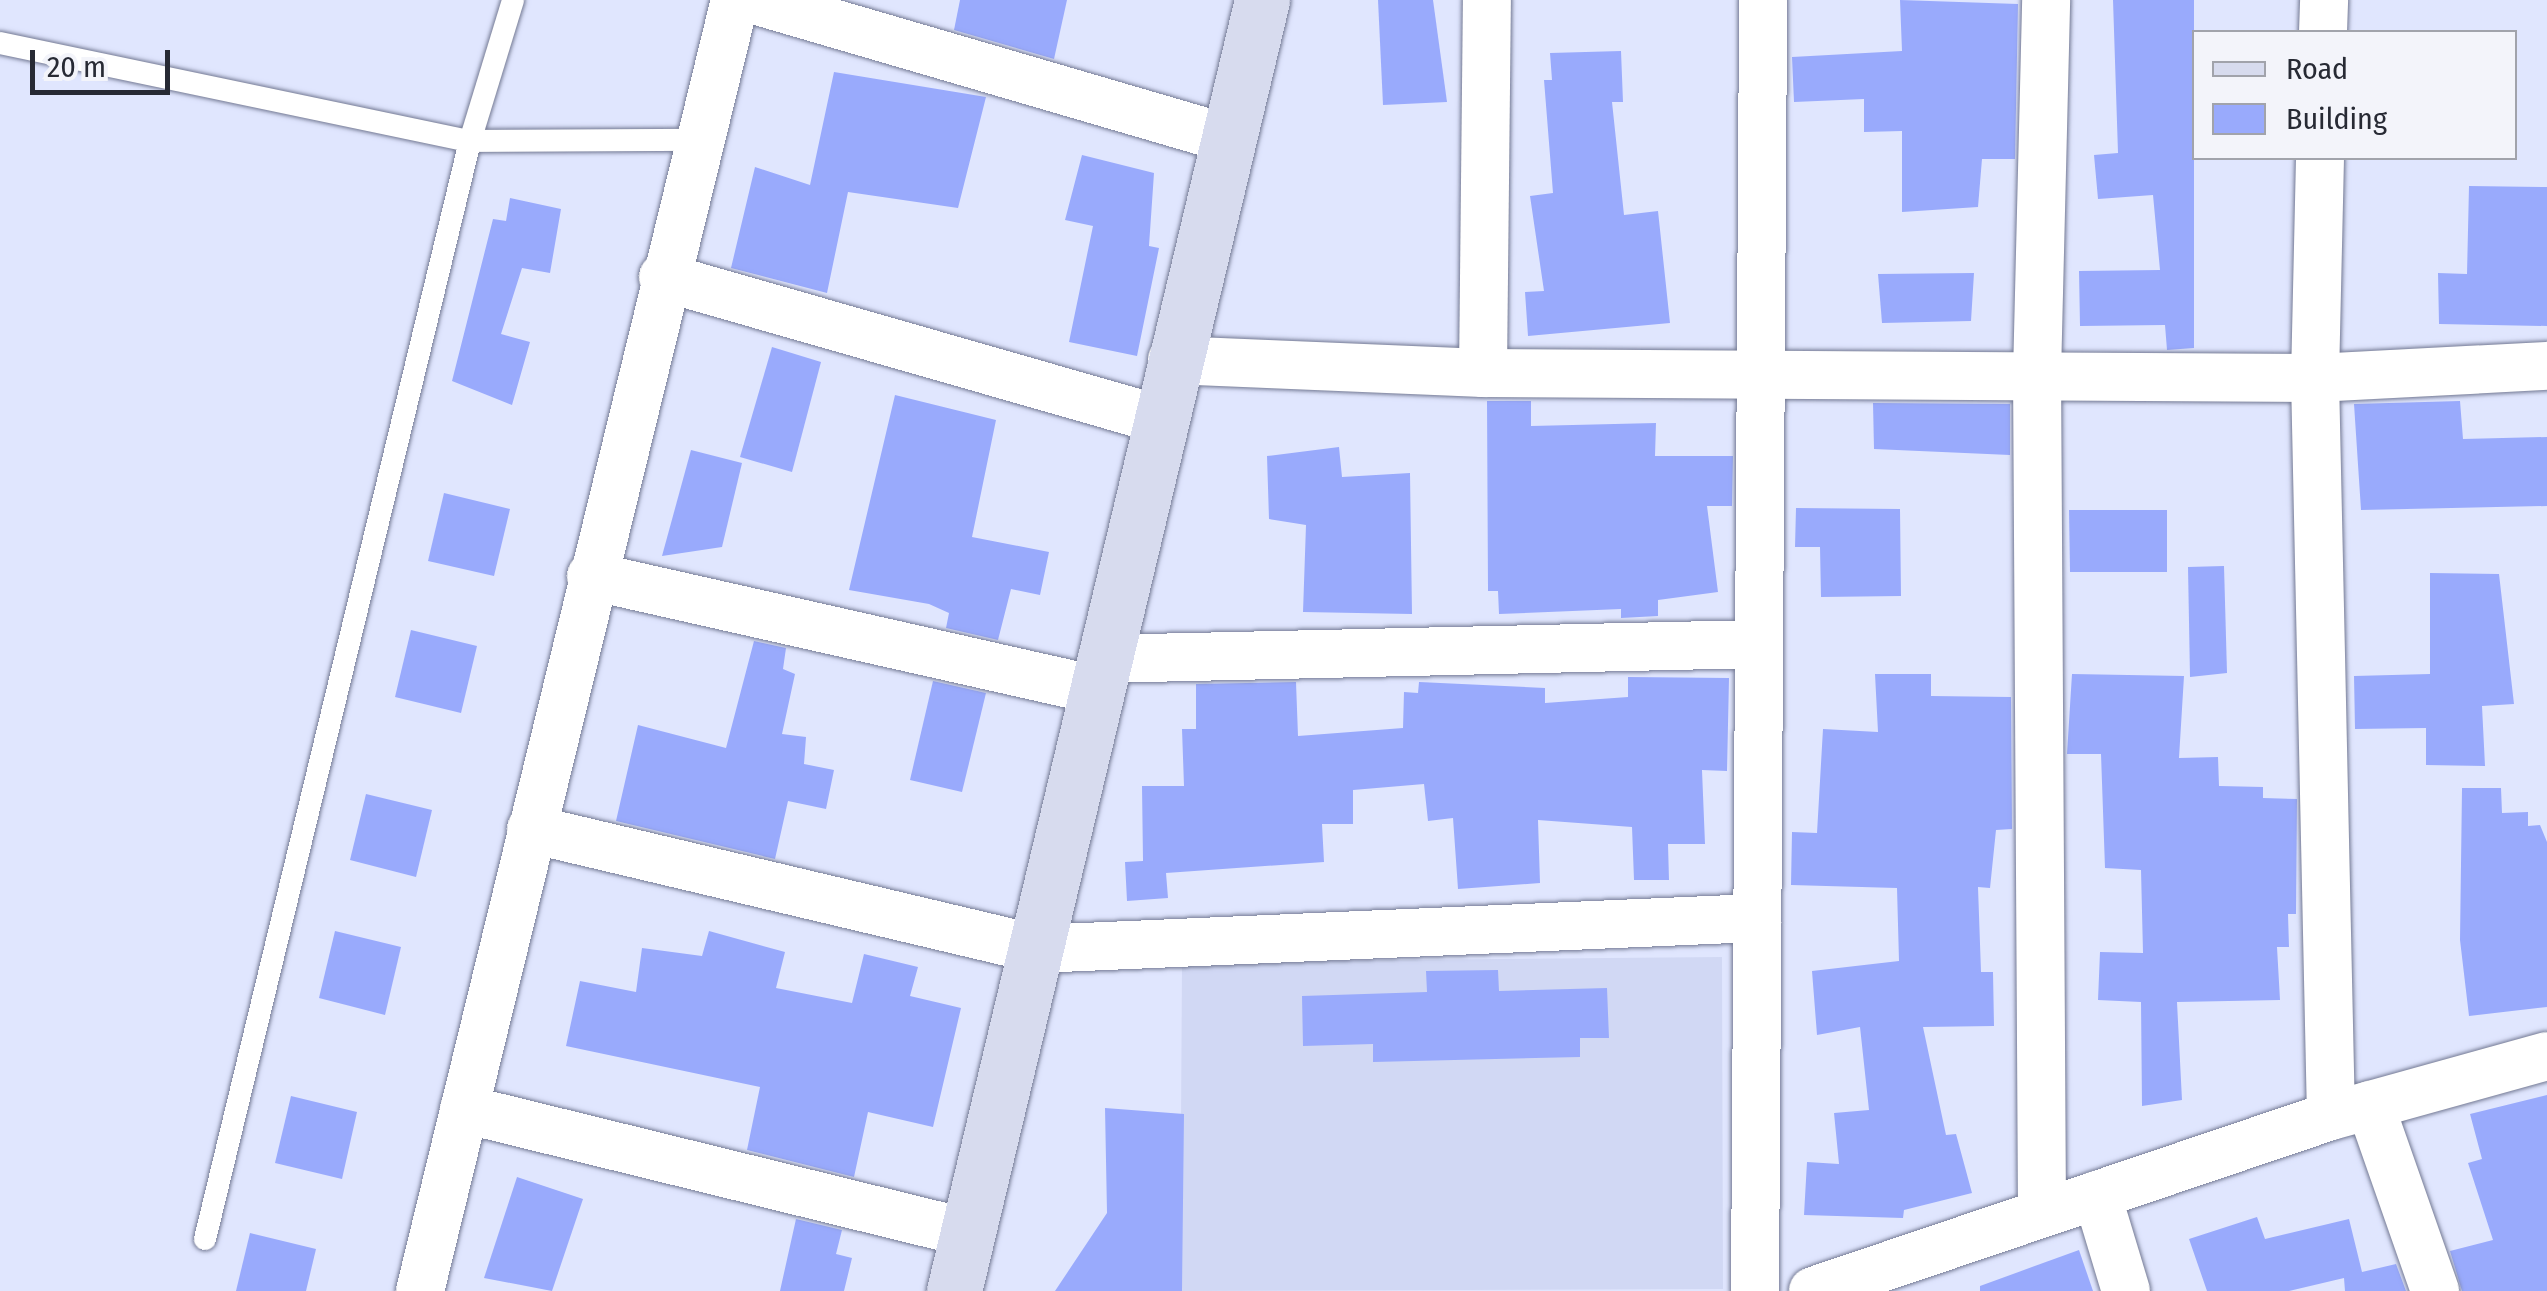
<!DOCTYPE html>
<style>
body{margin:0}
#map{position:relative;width:2547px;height:1291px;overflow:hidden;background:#e0e6fe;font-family:"Fira Sans Condensed",sans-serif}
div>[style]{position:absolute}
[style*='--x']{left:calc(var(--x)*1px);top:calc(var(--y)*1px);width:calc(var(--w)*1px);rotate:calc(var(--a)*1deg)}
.built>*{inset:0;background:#d1d8f4}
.building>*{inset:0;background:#99aafc}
.roads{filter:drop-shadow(0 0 2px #737993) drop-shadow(0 0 2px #737993)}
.lane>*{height:22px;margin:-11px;padding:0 11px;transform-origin:11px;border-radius:11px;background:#fff}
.street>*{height:48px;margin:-24px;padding:0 24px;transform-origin:24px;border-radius:24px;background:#fff}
.secondary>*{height:55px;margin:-27.5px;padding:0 27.5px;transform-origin:27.5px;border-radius:27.5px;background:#d7dbee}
span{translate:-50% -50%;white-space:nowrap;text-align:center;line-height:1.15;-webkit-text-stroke:9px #f3f4fa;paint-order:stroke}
.legend{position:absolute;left:2192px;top:30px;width:325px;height:130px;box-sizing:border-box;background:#f3f4fa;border:2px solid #a1a3ab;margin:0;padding:12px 18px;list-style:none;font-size:30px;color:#272a34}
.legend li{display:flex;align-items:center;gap:20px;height:50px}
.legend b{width:50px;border:2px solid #a1a3ab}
.scale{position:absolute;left:30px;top:50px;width:140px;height:45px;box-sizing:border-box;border:5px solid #272a34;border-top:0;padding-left:12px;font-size:30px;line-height:35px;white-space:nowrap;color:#272a34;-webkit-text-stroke:8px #f3f4fa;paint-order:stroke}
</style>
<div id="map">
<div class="built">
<i style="clip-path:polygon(1722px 957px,1723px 1289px,1180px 1291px,1182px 962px)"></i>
</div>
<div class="building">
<i style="clip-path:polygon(960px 0,1067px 0,1054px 59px,954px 30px)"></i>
<i style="clip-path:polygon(1378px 0,1433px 0,1447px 102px,1383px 105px)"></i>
<i style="clip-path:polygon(1900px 0,2018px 4px,2015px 159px,1982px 159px,1978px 207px,1902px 212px,1902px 131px,1864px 132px,1864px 99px,1794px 102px,1792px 57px,1902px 51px)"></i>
<i style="clip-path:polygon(2113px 0,2194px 0,2194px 348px,2167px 350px,2165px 325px,2080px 326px,2079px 271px,2160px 270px,2153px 195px,2098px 199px,2094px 155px,2118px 153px)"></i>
<i style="clip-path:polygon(1621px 51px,1623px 102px,1612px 102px,1624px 215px,1658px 211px,1670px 323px,1528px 336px,1525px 292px,1544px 291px,1530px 196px,1553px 193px,1544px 80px,1552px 80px,1550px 53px)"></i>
<i style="clip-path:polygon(834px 72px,986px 97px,958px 208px,848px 192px,827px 293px,731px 268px,755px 167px,810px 185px)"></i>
<i style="clip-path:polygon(1082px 155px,1154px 173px,1149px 246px,1159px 248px,1137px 356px,1069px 342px,1093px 226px,1065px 220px)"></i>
<i style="clip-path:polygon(2469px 186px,2547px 187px,2547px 326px,2439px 324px,2438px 273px,2467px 274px)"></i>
<i style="clip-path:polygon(510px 198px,561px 209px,550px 273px,522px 268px,501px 334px,530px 342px,512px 405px,452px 381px,493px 219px,506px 221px)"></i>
<i style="clip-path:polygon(1974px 273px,1971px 321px,1882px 323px,1878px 274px)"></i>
<i style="clip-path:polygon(772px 347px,821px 362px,792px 472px,740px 457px)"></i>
<i style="clip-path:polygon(895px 395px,996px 420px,972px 537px,1049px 552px,1040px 595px,1011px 589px,998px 640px,946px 628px,949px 613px,929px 604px,849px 590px)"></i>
<i style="clip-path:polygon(1487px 401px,1531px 401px,1531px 426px,1656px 423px,1655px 456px,1733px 456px,1732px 506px,1707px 506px,1718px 592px,1658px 600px,1658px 616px,1621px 618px,1621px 609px,1499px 614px,1498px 591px,1488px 591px)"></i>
<i style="clip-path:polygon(2460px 401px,2463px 439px,2547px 437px,2547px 506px,2361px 510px,2354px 404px)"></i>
<i style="clip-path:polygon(1873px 403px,2010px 404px,2010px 455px,1874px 449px)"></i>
<i style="clip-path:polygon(1339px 447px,1342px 477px,1410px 473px,1412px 614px,1303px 612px,1306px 525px,1269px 519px,1267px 456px)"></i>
<i style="clip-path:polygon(691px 450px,742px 463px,722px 547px,662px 556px)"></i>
<i style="clip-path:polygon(444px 493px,510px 509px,494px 576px,428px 561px)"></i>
<i style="clip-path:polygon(1796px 508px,1900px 509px,1901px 596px,1821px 597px,1820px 547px,1795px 547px)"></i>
<i style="clip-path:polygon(2069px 510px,2167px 510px,2167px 572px,2070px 572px)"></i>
<i style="clip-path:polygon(2224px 566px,2227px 673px,2190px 677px,2188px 567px)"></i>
<i style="clip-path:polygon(2430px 573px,2499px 574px,2514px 704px,2482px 706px,2485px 766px,2426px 765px,2426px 728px,2355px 729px,2354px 676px,2430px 674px)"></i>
<i style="clip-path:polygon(411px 630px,477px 646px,461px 713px,395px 697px)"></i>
<i style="clip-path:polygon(754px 641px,786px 648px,783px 669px,795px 674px,782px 734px,806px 737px,804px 764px,834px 770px,826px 809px,788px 801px,775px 859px,616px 821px,638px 725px,726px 748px)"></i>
<i style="clip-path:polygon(1875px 674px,1931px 674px,1931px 696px,2011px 697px,2012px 829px,1996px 830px,1990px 888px,1978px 887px,1981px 972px,1993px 972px,1994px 1026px,1923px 1027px,1946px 1135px,1956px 1134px,1972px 1193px,1904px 1210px,1903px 1218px,1804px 1215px,1807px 1162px,1839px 1164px,1834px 1113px,1869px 1110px,1860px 1027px,1817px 1035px,1812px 971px,1899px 961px,1897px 888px,1791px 885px,1792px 832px,1817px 833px,1823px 729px,1878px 732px)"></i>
<i style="clip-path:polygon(2072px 674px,2184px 676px,2179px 758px,2218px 757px,2219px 786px,2263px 787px,2263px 798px,2297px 799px,2296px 914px,2288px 914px,2289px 947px,2277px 947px,2280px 1000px,2177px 1002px,2182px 1100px,2142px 1106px,2141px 1002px,2098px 1000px,2100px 952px,2143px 953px,2141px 870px,2105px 868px,2101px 754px,2067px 754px)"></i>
<i style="clip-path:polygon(1628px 677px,1729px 678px,1727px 771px,1702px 770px,1705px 844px,1668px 844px,1669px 880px,1634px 880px,1632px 827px,1538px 820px,1540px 883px,1458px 889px,1453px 818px,1428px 821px,1424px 784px,1353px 790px,1353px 824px,1322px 824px,1324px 862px,1166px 873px,1168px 898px,1127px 901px,1125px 862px,1143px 861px,1142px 786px,1184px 786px,1182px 729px,1196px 729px,1196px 684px,1296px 682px,1298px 736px,1403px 728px,1404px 692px,1418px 693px,1419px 682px,1545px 688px,1545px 703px,1628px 697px)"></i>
<i style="clip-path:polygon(933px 681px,986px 693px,962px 792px,910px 780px)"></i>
<i style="clip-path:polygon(2462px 788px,2501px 788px,2502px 813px,2528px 812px,2528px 826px,2540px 825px,2547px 842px,2547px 1007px,2469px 1016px,2460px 940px)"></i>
<i style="clip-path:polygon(366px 794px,432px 810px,416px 877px,350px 860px)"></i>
<i style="clip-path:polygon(335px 931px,401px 947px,385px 1015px,319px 998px)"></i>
<i style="clip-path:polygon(709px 931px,785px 952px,776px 988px,852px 1003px,864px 954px,918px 967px,910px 996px,961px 1008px,933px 1127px,868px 1112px,854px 1177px,747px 1150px,760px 1087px,566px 1046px,580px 981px,636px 992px,642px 948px,702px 956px)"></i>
<i style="clip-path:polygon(1498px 970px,1499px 991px,1607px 988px,1609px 1038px,1580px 1038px,1580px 1057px,1373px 1062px,1373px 1044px,1303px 1046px,1302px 996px,1427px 992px,1426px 971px)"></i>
<i style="clip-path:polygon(2547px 1095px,2547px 1291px,2462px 1291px,2450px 1251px,2493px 1240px,2468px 1163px,2482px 1159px,2470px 1114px)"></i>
<i style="clip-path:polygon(291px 1096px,357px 1112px,342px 1179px,275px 1163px)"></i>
<i style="clip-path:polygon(1105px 1108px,1184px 1114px,1182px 1291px,1055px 1291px,1107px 1213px)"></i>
<i style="clip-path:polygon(517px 1177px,583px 1199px,552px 1291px,484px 1278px)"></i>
<i style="clip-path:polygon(2257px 1217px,2265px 1239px,2349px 1219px,2362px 1272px,2396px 1264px,2406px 1291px,2345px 1291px,2344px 1278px,2289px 1291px,2207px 1291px,2189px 1239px)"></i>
<i style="clip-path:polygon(796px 1219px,842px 1230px,836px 1254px,852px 1258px,844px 1291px,780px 1291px)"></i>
<i style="clip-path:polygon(250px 1233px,316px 1249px,306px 1291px,236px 1291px)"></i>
<i style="clip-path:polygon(2079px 1250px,2093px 1291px,1980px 1291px,1980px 1286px)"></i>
</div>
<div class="roads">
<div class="lane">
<i style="--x:0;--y:43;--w:480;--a:11.8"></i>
<i style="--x:470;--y:141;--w:226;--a:-0.3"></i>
<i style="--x:205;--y:1239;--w:1130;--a:-76.43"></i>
<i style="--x:470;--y:141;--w:147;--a:-73"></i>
</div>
<div class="street">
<i style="--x:754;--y:0;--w:494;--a:16.3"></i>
<i style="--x:2323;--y:32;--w:32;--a:-88"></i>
<i style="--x:2320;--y:158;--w:220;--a:91.3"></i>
<i style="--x:2315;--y:378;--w:738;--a:88.76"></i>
<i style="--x:663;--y:277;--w:515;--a:16.01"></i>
<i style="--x:1172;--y:360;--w:311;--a:2.4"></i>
<i style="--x:1483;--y:373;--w:832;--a:0.34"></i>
<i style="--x:2315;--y:378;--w:232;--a:-3"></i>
<i style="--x:1483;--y:373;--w:373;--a:-89.4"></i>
<i style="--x:591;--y:576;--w:518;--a:12.72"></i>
<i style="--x:1102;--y:659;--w:657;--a:-1.31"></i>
<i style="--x:531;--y:829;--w:520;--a:13.34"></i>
<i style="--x:1037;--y:949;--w:721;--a:-2.47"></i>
<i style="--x:2370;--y:1105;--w:197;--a:70.7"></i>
<i style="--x:464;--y:1109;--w:519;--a:13.82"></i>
<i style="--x:2097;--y:1195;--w:100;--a:73.2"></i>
<i style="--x:2042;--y:1210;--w:835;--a:-90.34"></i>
<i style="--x:2037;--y:375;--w:375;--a:-88.6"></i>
<i style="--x:420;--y:1291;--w:1329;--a:-76.29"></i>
<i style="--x:1755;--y:1291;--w:1291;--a:-89.64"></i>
<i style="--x:1813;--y:1291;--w:547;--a:-18.67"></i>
<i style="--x:2331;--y:1116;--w:224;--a:-15.5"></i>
</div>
<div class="secondary">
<i style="--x:954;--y:1291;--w:1327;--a:-76.58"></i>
</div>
</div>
<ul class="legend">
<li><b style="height:12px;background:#d7dbee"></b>Road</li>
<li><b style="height:28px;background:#99aafc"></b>Building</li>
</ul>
<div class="scale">20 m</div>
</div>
